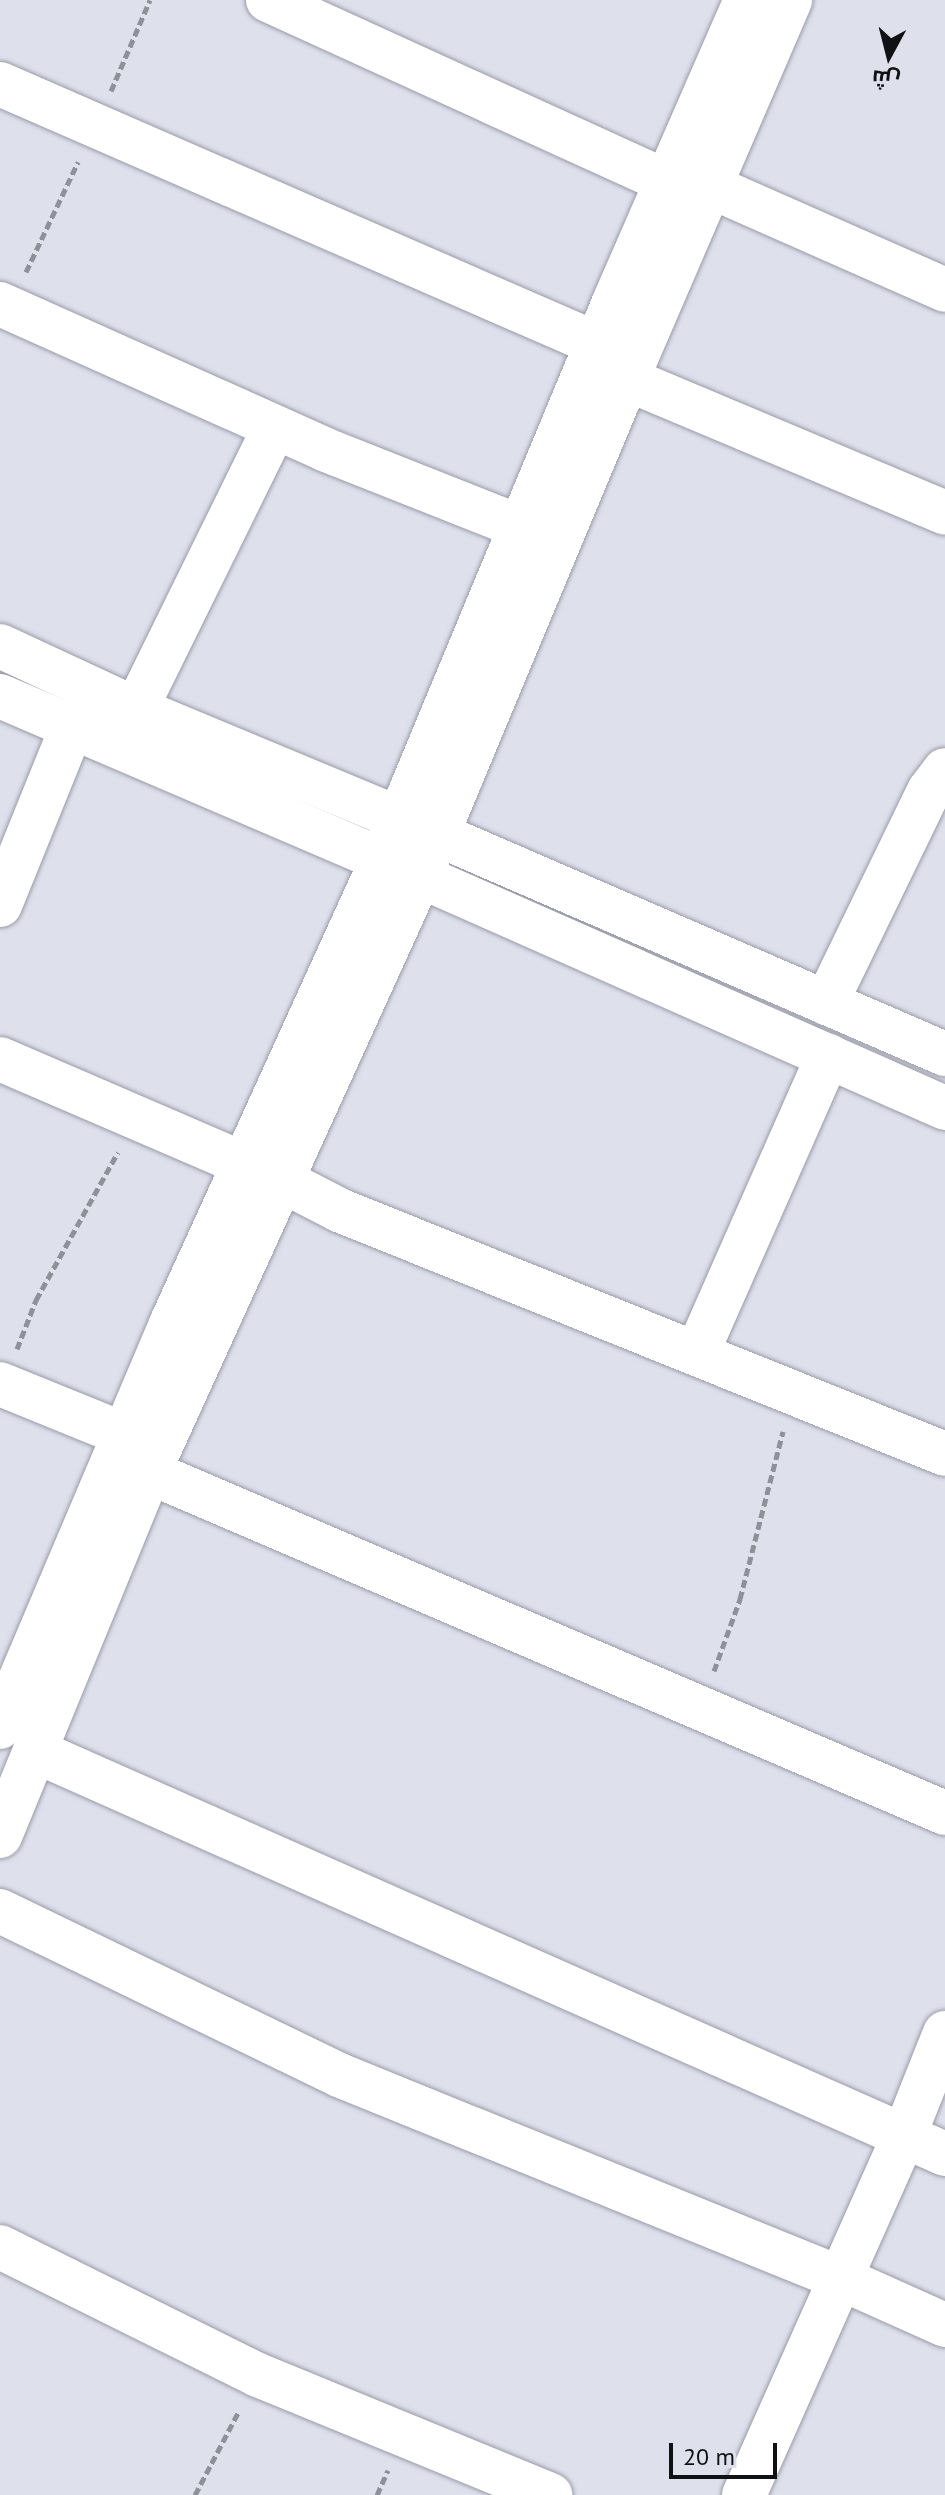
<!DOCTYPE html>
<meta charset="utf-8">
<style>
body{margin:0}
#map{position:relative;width:945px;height:2495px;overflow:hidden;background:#dee0ec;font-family:"PT Sans",Cairo,sans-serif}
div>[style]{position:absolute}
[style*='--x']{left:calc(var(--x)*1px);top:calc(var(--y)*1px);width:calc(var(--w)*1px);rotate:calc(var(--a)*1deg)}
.path>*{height:5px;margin-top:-2.5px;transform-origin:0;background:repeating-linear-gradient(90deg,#8f9099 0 8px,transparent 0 12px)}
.roads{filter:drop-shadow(0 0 2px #999ba6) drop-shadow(0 0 2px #999ba6)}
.minor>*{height:44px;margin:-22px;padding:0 22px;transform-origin:22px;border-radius:22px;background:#fff}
span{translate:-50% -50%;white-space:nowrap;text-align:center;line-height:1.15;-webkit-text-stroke:8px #dee0ec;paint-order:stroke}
.north{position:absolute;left:849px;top:16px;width:80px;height:80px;-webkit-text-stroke:6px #dee0ec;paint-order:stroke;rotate:187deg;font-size:22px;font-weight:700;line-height:32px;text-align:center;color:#101115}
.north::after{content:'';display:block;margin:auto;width:28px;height:36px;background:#101115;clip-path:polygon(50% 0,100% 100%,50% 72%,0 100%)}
.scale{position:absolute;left:669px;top:2443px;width:108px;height:36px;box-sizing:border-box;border:4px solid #101115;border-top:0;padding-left:10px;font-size:24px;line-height:28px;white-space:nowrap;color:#101115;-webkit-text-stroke:6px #dee0ec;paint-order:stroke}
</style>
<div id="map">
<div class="path">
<i style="--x:111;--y:91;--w:99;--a:-66.8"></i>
<i style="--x:26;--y:272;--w:122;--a:-64.7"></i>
<i style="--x:17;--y:1349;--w:53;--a:-68.8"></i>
<i style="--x:36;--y:1300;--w:169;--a:-61"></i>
<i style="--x:714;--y:1671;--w:77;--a:-70.1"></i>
<i style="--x:740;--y:1599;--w:173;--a:-75.6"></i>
<i style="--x:195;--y:2495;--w:95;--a:-62.4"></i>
<i style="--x:377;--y:2495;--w:27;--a:-66"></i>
</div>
<div class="roads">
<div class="minor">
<i style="--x:268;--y:0;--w:439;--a:24.5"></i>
<i style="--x:0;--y:84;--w:651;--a:23.53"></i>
<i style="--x:712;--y:187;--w:255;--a:23.8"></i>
<i style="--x:0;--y:304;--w:357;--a:24.1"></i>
<i style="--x:326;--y:450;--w:212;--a:21.6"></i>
<i style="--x:627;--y:379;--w:345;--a:22.8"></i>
<i style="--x:0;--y:646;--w:150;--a:24.9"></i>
<i style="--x:136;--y:709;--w:326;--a:22.6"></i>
<i style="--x:437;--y:834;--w:554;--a:23.42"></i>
<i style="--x:0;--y:696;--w:457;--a:23.2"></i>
<i style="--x:420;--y:876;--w:574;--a:23.84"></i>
<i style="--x:136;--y:709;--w:313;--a:-63.8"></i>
<i style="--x:0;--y:905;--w:192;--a:-68"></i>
<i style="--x:826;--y:1003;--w:236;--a:-64.1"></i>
<i style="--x:929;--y:791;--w:26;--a:-53"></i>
<i style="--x:0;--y:1059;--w:266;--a:23.3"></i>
<i style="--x:281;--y:1180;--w:65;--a:27.3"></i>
<i style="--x:339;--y:1210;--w:653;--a:21.93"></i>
<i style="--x:697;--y:1353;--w:325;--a:-66.2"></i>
<i style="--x:0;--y:1384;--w:133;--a:22.1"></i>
<i style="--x:149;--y:1472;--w:866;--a:23.19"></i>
<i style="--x:0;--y:1727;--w:438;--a:-67"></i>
<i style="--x:171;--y:1324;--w:510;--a:-65.55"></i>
<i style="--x:382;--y:860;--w:604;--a:-67.42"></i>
<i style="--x:614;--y:302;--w:330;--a:-66.4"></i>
<i style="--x:35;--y:1751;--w:995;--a:23.89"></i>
<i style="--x:0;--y:1836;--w:393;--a:-67.7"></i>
<i style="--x:149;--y:1472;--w:655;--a:-65.55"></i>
<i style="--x:420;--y:876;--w:538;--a:-67.39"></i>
<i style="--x:627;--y:379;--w:413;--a:-66.7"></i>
<i style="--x:0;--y:1911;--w:377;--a:25.8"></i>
<i style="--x:339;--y:2075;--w:541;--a:22.06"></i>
<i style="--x:840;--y:2278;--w:115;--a:24.1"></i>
<i style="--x:0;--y:2247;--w:288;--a:26.4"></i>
<i style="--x:258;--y:2375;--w:316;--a:22.3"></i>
<i style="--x:744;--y:2495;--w:393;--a:-66"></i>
<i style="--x:904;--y:2136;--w:111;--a:-68.3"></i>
</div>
</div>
<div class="north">ش</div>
<div class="scale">20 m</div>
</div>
